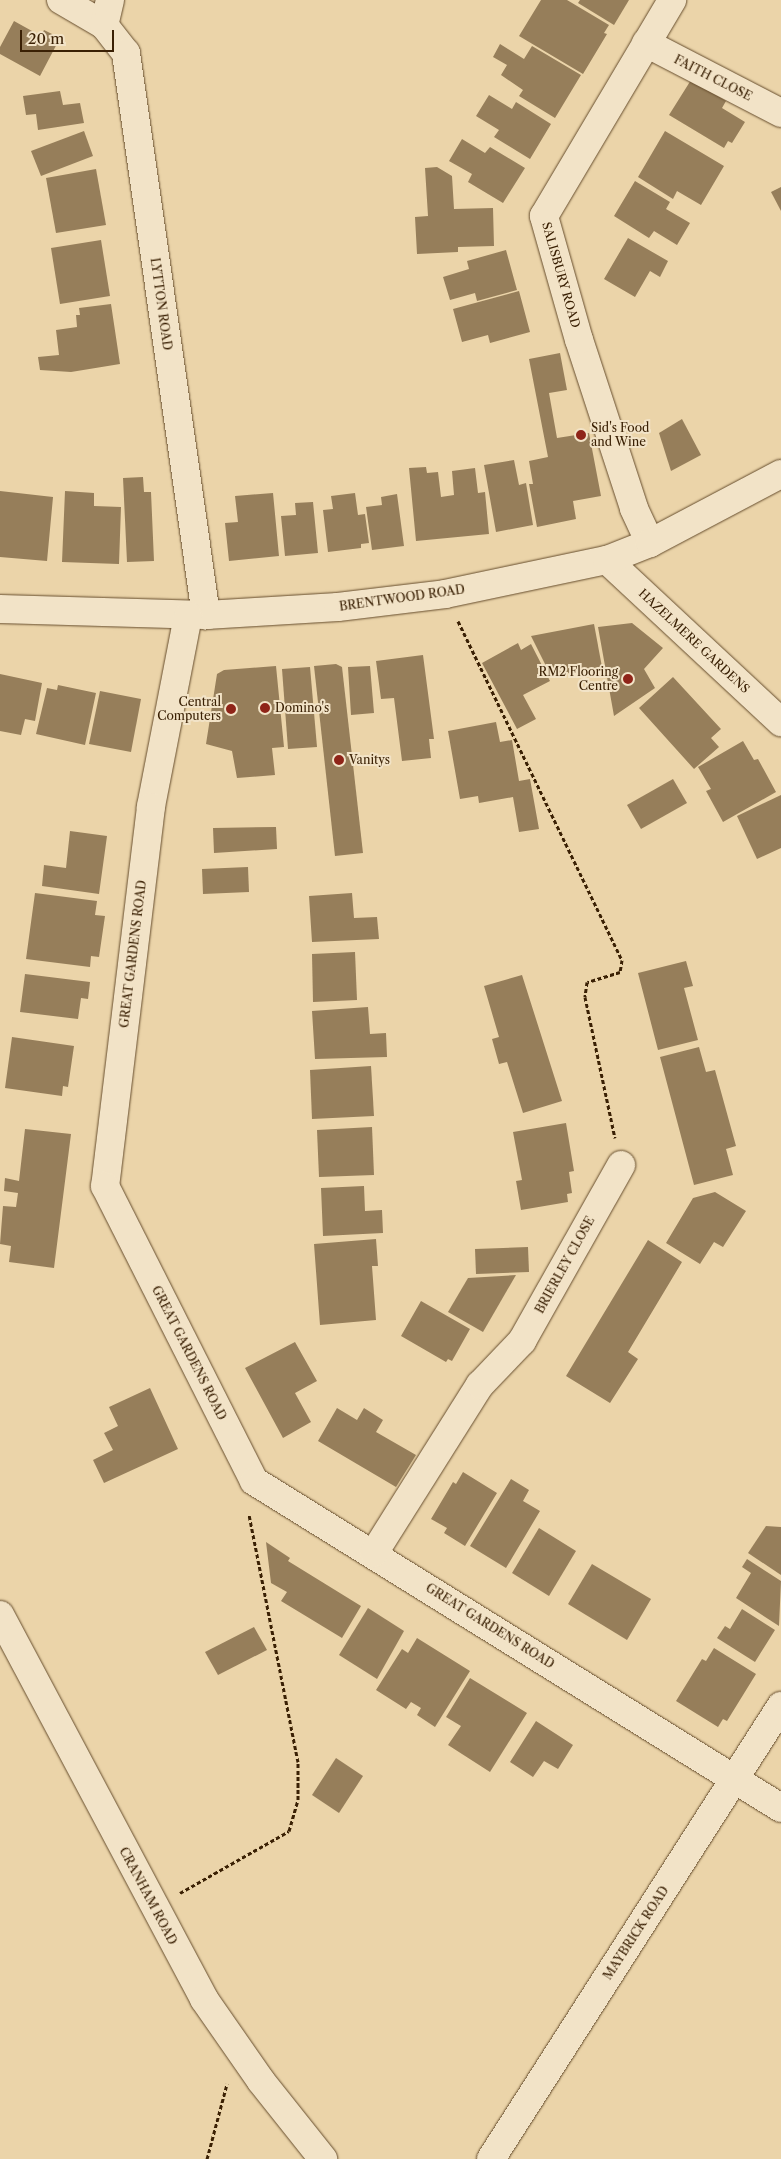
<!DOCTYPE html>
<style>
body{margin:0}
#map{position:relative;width:781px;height:2159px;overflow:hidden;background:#ebd4a9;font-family:"Libre Caslon Text",serif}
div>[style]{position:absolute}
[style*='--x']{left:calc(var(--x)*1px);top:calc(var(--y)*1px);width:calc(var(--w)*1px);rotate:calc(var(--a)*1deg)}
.building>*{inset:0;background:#967e5a}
.path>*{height:3px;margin-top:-1.5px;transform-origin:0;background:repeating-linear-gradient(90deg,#3a2004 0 4px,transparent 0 6.5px)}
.roads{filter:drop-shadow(0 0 1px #664d2d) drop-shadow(0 0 1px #664d2d)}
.minor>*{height:28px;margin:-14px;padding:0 14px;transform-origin:14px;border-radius:14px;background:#f2e3c7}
.dots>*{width:14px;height:14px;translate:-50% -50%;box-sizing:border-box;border:2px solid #f2e3c7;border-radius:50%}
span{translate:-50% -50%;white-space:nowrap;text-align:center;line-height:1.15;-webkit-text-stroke:4px #f2e3c7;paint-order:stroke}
.street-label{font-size:12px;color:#3a2004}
.poi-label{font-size:12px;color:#3a2004}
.left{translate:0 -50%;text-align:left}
.right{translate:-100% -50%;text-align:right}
.scale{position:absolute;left:20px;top:30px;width:94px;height:22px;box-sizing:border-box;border:2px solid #3a2004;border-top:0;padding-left:6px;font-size:15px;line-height:18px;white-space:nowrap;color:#3a2004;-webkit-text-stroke:4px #f2e3c7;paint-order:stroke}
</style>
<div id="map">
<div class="building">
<i style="clip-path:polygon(541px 0,567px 0,609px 25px,604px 33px,607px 34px,583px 74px,519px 36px)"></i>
<i style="clip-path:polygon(580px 0,629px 0,614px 25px,578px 3px)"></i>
<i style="clip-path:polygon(14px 21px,41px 36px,44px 30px,60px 38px,40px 76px,0 54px,0 47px)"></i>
<i style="clip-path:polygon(500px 44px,524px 59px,532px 46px,581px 75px,555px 118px,519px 96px,523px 90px,501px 75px,507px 65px,493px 57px)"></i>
<i style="clip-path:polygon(691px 80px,726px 101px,722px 108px,745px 122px,732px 143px,728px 141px,724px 148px,669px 115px)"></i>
<i style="clip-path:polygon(60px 91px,63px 105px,80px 103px,84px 123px,38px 130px,36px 114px,26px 115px,23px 96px)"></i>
<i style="clip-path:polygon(489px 95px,512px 109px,516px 102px,551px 124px,530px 159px,494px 137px,499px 130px,476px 116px)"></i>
<i style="clip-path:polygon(84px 131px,93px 156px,41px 176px,31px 151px)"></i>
<i style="clip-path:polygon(665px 131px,724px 166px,701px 205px,677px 191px,673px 199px,638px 177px)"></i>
<i style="clip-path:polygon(462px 139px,485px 153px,490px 147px,525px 168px,503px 203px,468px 182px,472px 174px,449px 161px)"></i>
<i style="clip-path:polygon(437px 167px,452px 176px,454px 209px,493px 208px,494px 246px,458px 247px,458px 252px,417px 254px,415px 217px,428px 216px,425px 168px)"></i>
<i style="clip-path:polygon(96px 169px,106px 225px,56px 233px,46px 178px)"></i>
<i style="clip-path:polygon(635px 181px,670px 202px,666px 209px,690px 223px,677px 245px,654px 231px,649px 238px,614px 216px)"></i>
<i style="clip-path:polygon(781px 187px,781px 211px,771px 192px)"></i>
<i style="clip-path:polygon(628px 238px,668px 261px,660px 277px,650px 271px,635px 297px,604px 279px)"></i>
<i style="clip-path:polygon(101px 240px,110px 296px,60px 304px,51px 248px)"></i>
<i style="clip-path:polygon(506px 250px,517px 290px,477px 301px,475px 293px,450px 300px,443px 277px,469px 269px,467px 261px)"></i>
<i style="clip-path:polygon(519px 291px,530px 332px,490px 343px,488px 335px,462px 342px,453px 309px)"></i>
<i style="clip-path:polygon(111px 304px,120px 364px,71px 372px,40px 370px,38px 357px,59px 355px,56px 330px,77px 327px,76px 315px,80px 315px,79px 308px)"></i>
<i style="clip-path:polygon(560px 353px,567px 390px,549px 393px,557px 438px,589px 433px,601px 496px,573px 501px,576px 519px,537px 527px,529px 484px,533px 484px,529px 461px,548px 457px,529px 359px)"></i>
<i style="clip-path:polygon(682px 419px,701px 455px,671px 471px,659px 433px)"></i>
<i style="clip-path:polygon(514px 460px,519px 485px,526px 483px,533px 525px,496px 532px,484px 465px)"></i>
<i style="clip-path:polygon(426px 467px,427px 473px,438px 472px,441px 497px,454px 495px,452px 471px,475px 468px,478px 493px,485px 492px,489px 534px,416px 541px,409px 468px)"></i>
<i style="clip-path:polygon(143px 477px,144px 492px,151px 492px,154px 561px,127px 562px,123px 478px)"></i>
<i style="clip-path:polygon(0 491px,53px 497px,47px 561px,0 557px)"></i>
<i style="clip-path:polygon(65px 491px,94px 493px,94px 506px,121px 507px,119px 564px,62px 562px)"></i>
<i style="clip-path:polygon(273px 493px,279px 556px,229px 561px,225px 523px,238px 522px,235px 496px)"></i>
<i style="clip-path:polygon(355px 493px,358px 515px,365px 514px,369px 543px,361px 544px,361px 548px,328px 552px,323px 510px,333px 509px,331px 496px)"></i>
<i style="clip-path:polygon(397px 494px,404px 546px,372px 550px,366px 507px,382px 505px,381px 497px)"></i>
<i style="clip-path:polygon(313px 502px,318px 553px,285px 556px,281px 516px,296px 515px,295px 503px)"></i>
<i style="clip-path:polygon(632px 623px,663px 648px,644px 669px,655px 688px,614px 716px,598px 627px)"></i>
<i style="clip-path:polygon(594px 624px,602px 667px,551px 676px,531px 636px)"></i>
<i style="clip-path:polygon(518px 643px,521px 650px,531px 644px,550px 681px,523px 695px,536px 719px,517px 729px,482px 663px)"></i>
<i style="clip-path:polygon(423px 655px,434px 739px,429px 739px,431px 758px,402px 761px,394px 698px,381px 699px,376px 661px)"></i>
<i style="clip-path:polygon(336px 664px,342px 667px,363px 853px,335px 856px,314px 666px)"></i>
<i style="clip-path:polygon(276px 666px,284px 747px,272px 748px,275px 775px,237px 778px,232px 751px,206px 744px,217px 674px,224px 670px)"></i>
<i style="clip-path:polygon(370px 666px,374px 713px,351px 715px,348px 667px)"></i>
<i style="clip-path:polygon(310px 667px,317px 747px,288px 749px,282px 669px)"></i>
<i style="clip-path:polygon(0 674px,42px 683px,35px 721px,25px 719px,21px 735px,0 731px)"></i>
<i style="clip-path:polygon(673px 677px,721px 729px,711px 738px,719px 747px,694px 769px,639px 708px)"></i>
<i style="clip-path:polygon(58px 685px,96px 693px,85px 745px,36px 734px,47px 688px,57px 690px)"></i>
<i style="clip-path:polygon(100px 691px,141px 699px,131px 752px,89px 744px)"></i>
<i style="clip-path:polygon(496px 722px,500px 742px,512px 740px,519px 781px,530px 779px,539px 829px,519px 832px,513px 797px,479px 803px,478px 796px,460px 799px,448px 731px)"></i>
<i style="clip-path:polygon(743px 741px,754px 760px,758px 759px,776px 792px,723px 822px,706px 791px,711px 789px,698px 767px)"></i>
<i style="clip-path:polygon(673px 779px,687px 803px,641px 829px,627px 805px)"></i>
<i style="clip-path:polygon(781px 795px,781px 848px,757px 859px,737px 816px)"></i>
<i style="clip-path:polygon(276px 827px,277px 849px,214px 853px,213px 828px)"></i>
<i style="clip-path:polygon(70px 831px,107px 836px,99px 894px,42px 886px,44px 865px,66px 868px)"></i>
<i style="clip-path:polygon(248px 867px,249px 892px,203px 894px,202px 869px)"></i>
<i style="clip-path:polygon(35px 893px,97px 901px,95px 915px,105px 916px,99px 957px,91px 956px,90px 967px,26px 959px)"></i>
<i style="clip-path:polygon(352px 893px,354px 918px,377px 917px,379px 939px,312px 942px,309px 896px)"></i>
<i style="clip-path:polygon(355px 952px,357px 1000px,313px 1002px,312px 954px)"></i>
<i style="clip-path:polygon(686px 961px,693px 986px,684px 988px,698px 1040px,658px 1050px,638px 973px)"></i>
<i style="clip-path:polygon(25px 974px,90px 982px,88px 999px,81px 998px,78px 1019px,20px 1012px)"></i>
<i style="clip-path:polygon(522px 975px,562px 1101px,523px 1113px,507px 1062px,499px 1064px,492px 1039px,499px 1037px,484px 986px)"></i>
<i style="clip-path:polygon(368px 1007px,370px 1034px,386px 1033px,387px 1057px,315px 1059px,312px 1011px)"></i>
<i style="clip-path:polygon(12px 1037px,74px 1046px,68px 1087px,63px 1086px,62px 1096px,5px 1088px)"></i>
<i style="clip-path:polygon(699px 1047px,706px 1072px,715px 1070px,736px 1146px,726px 1149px,733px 1175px,694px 1185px,660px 1057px)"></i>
<i style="clip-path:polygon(371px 1066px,374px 1116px,312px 1119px,310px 1070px)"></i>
<i style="clip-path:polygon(566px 1123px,574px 1171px,569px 1172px,572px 1193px,567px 1194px,568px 1202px,521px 1210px,516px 1181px,522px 1180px,513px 1132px)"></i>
<i style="clip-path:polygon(372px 1127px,374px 1175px,319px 1177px,317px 1130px)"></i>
<i style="clip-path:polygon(25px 1129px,71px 1134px,54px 1268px,9px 1262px,11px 1246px,0 1244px,3px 1206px,16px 1207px,18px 1193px,4px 1191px,5px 1178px,19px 1181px)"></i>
<i style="clip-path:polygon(364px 1186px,365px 1211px,382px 1210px,383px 1233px,323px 1236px,321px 1188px)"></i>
<i style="clip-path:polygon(715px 1192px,746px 1211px,723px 1247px,714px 1242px,700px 1264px,666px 1243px,693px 1198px)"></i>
<i style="clip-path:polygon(376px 1239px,378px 1266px,372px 1266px,376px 1320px,320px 1325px,314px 1244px)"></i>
<i style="clip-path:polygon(648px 1240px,682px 1262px,628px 1352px,638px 1359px,610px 1403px,566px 1376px)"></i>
<i style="clip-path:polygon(528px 1247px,529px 1272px,476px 1274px,475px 1249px)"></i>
<i style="clip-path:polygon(516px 1275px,483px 1332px,448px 1312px,468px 1278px)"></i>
<i style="clip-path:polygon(421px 1301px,470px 1329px,452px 1361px,448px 1359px,446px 1362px,401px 1336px)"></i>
<i style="clip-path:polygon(295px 1342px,317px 1381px,295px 1393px,311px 1422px,283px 1438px,245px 1368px)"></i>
<i style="clip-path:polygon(150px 1388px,178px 1449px,104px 1483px,93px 1460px,113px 1450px,104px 1433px,118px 1426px,109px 1407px)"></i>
<i style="clip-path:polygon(337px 1408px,357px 1420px,364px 1408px,383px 1420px,376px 1432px,416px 1455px,396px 1487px,318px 1441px)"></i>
<i style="clip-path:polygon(463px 1472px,497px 1493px,465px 1546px,444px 1533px,447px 1528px,431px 1519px,453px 1482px,456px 1484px)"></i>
<i style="clip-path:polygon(511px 1479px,529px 1490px,523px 1501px,540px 1511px,506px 1568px,470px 1546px)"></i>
<i style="clip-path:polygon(766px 1526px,781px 1527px,781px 1575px,748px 1553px)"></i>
<i style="clip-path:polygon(539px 1528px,576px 1551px,549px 1596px,512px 1573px)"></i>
<i style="clip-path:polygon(266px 1542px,290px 1558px,288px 1561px,361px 1606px,342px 1638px,281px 1601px,287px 1592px,271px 1583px)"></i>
<i style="clip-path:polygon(747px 1559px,781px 1581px,779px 1626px,736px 1598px,751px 1573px,742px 1567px)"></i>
<i style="clip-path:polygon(592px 1564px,651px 1599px,627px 1640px,568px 1604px)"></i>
<i style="clip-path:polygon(368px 1608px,404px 1631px,377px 1679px,339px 1655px)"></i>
<i style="clip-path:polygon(742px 1609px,775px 1630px,755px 1662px,717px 1638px,725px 1626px,730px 1629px)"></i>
<i style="clip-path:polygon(254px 1627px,267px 1650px,218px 1675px,205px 1652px)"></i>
<i style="clip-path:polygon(417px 1638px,470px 1671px,435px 1727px,417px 1715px,421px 1708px,411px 1702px,406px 1709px,376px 1690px,402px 1649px,408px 1653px)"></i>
<i style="clip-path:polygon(714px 1648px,756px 1674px,727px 1721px,723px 1719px,718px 1727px,676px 1701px,702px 1659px,706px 1661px)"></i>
<i style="clip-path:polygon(470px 1678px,527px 1713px,490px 1772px,448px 1745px,461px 1726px,446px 1717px)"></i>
<i style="clip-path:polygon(536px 1721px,573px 1745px,558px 1769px,544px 1761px,533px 1777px,510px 1762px)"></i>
<i style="clip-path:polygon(336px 1758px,363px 1776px,339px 1813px,312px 1795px)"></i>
</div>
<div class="path">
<i style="--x:458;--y:621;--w:377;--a:64.2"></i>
<i style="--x:622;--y:960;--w:12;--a:99"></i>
<i style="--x:620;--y:972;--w:34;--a:163"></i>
<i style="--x:587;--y:982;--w:15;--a:98"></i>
<i style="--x:585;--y:997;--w:144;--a:78"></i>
<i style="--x:180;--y:1893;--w:125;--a:-29.6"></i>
<i style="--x:289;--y:1831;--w:32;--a:-74"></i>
<i style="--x:298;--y:1800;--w:38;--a:-90"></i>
<i style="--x:298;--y:1762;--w:253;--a:-101.2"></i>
<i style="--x:207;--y:2159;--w:78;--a:-75.1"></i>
</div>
<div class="roads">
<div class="minor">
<i style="--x:61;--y:0;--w:50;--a:30.2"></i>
<i style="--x:110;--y:0;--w:26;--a:103"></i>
<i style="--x:104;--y:25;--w:36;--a:52"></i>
<i style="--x:126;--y:53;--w:568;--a:81.9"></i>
<i style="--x:646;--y:43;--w:152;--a:27.4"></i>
<i style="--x:650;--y:543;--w:38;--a:-115"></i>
<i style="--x:634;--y:508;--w:177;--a:-108.1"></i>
<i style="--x:579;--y:340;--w:129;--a:-105.8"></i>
<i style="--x:544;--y:216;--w:251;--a:-59.3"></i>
<i style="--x:607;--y:560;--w:238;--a:43"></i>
<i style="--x:0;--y:609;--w:206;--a:1.7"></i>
<i style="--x:206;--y:615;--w:132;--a:-3.5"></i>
<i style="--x:338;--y:607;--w:108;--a:-6.9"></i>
<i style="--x:445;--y:594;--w:166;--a:-11.9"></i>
<i style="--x:607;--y:560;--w:46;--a:-21.6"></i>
<i style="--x:650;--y:543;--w:148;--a:-27.8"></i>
<i style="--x:188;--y:616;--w:195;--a:101"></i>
<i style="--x:151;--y:807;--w:382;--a:96.9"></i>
<i style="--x:105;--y:1186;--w:330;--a:63.2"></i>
<i style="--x:254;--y:1481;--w:620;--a:31.82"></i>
<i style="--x:374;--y:1553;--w:199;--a:-57.8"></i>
<i style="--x:480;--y:1385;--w:61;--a:-46.3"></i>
<i style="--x:522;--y:1341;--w:202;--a:-60.6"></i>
<i style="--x:0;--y:1615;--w:435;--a:62"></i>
<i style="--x:204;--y:1999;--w:100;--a:55.2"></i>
<i style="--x:261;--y:2081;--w:100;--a:51.5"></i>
<i style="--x:491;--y:2159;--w:538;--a:-57.37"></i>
</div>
</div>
<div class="dots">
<i style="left:581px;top:435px;background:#8f2418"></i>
<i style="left:628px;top:679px;background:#8f2418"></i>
<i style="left:265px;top:708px;background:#8f2418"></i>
<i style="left:231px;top:709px;background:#8f2418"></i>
<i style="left:339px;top:760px;background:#8f2418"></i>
</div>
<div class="street-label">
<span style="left:713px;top:78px;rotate:27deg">FAITH CLOSE</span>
<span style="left:561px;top:275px;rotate:74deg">SALISBURY ROAD</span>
<span style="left:161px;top:304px;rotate:82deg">LYTTON ROAD</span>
<span style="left:402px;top:598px;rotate:-8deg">BRENTWOOD ROAD</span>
<span style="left:694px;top:641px;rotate:43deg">HAZELMERE GARDENS</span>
<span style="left:133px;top:954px;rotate:-83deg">GREAT GARDENS ROAD</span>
<span style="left:565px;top:1265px;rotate:-61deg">BRIERLEY CLOSE</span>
<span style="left:189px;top:1353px;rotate:63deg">GREAT GARDENS ROAD</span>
<span style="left:490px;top:1626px;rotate:32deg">GREAT GARDENS ROAD</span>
<span style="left:148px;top:1896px;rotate:62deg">CRANHAM ROAD</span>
<span style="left:636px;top:1933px;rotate:-57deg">MAYBRICK ROAD</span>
</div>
<div class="poi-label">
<span class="left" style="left:591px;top:435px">Sid's Food<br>and Wine</span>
<span class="right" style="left:618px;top:679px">RM2 Flooring<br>Centre</span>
<span class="right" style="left:221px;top:709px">Central<br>Computers</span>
<span class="left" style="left:275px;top:708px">Domino's</span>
<span class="left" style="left:349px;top:760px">Vanitys</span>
</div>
<div class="scale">20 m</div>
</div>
